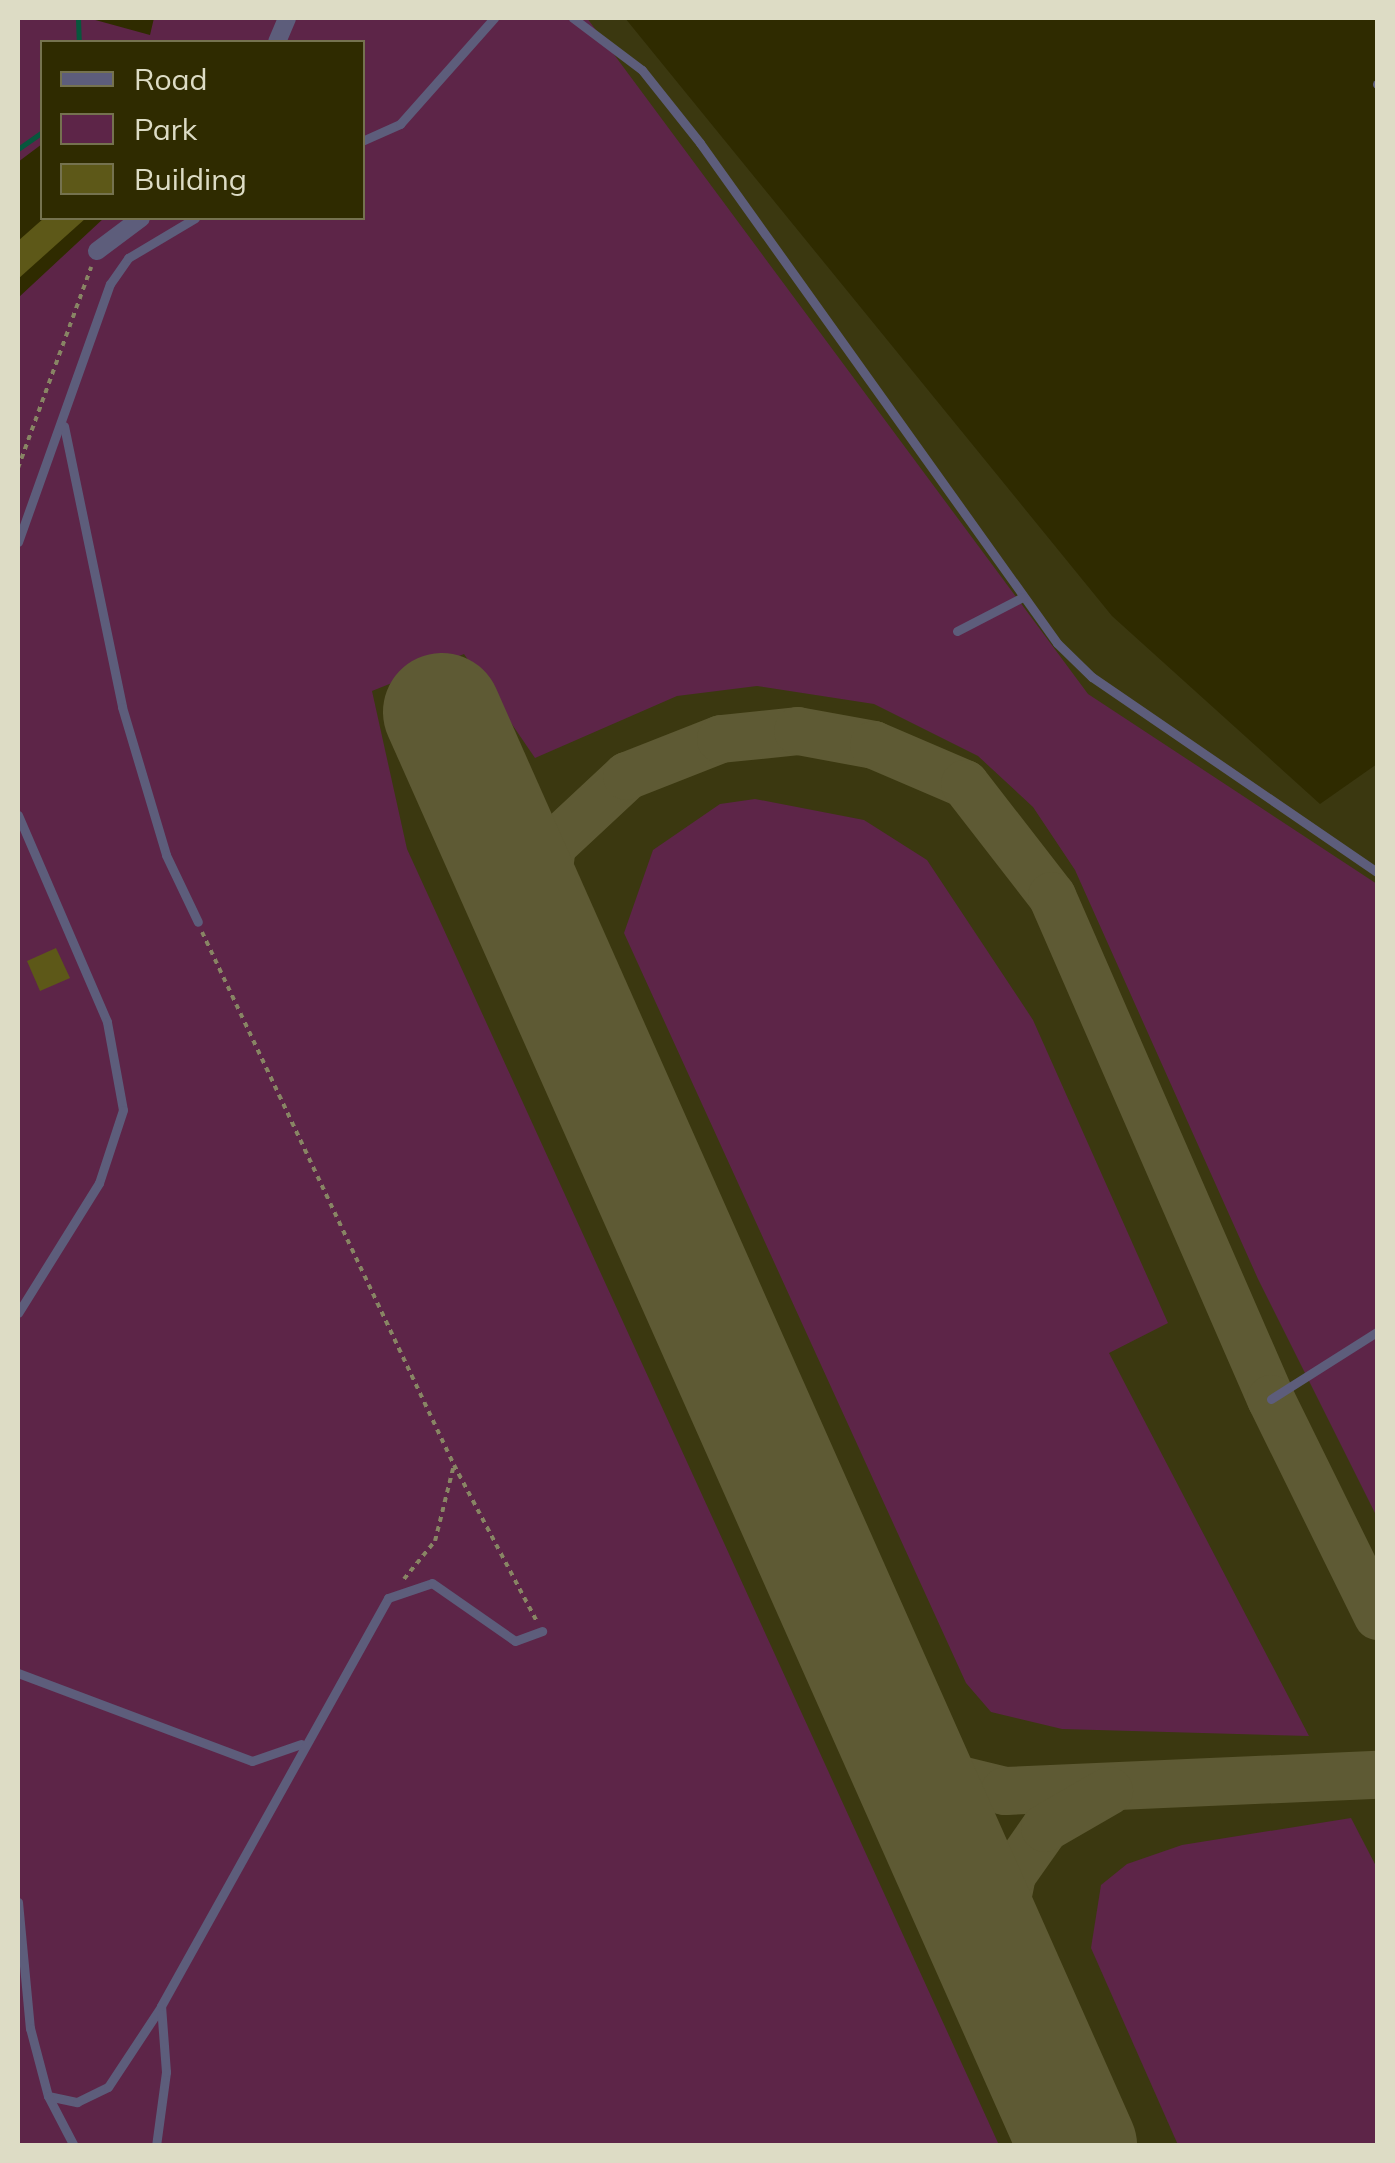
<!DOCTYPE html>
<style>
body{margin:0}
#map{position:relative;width:1395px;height:2163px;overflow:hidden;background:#2f2b00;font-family:Mulish,sans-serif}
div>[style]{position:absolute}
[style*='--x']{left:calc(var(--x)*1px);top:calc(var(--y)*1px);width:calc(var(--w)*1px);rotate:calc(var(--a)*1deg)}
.built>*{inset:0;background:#3b3810}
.green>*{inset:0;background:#5d2548}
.stream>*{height:5px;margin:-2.5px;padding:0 2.5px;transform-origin:2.5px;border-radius:2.5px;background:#07573d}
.taxiway>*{height:48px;margin:-24px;padding:0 24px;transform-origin:24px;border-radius:24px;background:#5e5a34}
.runway>*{height:118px;margin:-59px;padding:0 59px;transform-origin:59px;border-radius:59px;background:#5e5a34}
.building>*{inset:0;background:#5d5818}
.path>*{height:4px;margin-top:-2px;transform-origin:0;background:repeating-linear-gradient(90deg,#888564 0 5px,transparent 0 10px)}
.service>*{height:9px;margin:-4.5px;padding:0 4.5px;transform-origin:4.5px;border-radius:4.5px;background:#5d5d7b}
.minor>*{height:18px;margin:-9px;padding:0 9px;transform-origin:9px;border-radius:9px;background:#5d5d7b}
span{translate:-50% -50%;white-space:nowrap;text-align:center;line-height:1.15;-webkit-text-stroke:9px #2f2b00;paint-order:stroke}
.frame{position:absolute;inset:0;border:20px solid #dddcc5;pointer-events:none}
.legend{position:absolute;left:40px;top:40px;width:325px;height:180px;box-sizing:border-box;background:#2f2b00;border:2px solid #75724f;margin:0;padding:12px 18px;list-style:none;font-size:30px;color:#dddcc5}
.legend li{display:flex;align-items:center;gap:20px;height:50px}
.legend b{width:50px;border:2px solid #75724f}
</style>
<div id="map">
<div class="built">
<i style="clip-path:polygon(476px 18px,625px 18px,1112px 616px,1320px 804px,1377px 764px,1377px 2145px,66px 2145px,18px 503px,362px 218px)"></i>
</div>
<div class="green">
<i style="clip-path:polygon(18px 18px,88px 18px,150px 35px,154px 18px,279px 18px,270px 42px,42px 42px,42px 144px,18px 162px)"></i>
<i style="clip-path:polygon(294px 18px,587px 18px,1088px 694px,1377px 884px,1377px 1517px,1258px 1279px,1075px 870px,1033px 807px,978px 756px,874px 704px,757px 686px,677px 696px,535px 758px,464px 654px,372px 691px,407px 849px,999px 2145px,18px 2145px,18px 298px,104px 218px,362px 218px,362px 42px,286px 42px)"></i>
<i style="clip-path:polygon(755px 799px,864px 820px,927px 860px,1033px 1020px,1168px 1323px,1109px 1353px,1309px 1736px,1062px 1729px,991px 1712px,966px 1683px,624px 933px,653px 850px,720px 804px)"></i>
<i style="clip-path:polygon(1351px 1818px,1377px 1868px,1377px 2145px,1178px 2145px,1091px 1948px,1101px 1885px,1127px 1864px,1182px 1845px)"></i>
</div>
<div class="stream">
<i style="--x:78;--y:18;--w:24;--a:88"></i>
<i style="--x:18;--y:149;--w:29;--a:-35"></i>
</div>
<div class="taxiway">
<i style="--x:562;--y:970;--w:80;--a:-101.6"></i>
<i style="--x:546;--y:892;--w:46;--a:-82.6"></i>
<i style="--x:552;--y:846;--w:103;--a:-43"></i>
<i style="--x:627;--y:776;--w:101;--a:-21.5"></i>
<i style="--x:721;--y:739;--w:77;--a:-5.9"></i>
<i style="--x:798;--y:731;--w:77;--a:10.4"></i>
<i style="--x:874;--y:745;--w:99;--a:23.2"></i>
<i style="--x:965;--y:784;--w:142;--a:52.2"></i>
<i style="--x:1052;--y:896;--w:549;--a:66.47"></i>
<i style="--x:1271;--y:1399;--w:242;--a:63.8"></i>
<i style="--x:883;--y:1717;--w:92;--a:41.5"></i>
<i style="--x:952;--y:1778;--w:55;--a:13.8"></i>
<i style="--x:1005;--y:1791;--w:373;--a:-2.5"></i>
<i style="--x:1013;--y:2004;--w:70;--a:-100.7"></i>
<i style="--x:1000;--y:1935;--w:61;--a:-78.7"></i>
<i style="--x:1012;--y:1875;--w:57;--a:-54.9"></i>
<i style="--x:1045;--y:1828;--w:74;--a:-30"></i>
</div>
<div class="runway">
<i style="--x:442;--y:712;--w:1569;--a:66.08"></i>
</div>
<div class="building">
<i style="clip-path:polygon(44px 218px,86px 218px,18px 279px,18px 241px)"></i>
<i style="clip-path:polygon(56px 948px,70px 978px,40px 991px,27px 961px)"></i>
</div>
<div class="path">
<i style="--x:18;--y:468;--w:214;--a:-70"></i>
<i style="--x:202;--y:932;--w:590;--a:64.7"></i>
<i style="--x:404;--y:1579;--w:49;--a:-50.8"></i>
<i style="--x:435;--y:1541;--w:78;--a:-76"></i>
<i style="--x:454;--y:1465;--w:178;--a:62.1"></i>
</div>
<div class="service">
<i style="--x:573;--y:18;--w:86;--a:37"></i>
<i style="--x:642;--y:70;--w:93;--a:51.5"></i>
<i style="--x:700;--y:143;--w:614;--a:54.47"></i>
<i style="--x:1057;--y:643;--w:49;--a:44.2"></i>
<i style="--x:1092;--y:677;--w:347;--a:34.4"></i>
<i style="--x:1377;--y:84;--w:1;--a:0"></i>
<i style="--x:362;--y:141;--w:42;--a:-24.1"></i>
<i style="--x:400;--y:124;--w:142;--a:-48.4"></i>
<i style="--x:64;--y:426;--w:287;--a:78.3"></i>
<i style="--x:122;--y:707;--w:154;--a:73.4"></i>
<i style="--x:166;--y:855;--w:74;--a:64.5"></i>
<i style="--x:18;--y:542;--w:274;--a:-70.4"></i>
<i style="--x:110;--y:284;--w:32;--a:-55"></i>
<i style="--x:128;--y:258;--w:78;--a:-30.8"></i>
<i style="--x:957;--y:631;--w:74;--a:-27.3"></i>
<i style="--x:18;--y:815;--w:225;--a:66.7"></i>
<i style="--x:107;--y:1022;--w:89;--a:79.7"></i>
<i style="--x:123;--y:1110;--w:77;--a:108.2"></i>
<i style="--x:99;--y:1183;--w:153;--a:121.9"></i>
<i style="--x:1271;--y:1399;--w:127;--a:-32.4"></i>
<i style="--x:18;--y:1673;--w:250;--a:20.6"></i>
<i style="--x:252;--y:1761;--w:52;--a:-19.1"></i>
<i style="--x:18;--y:1902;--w:127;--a:84.6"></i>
<i style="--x:30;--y:2028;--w:70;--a:75.2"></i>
<i style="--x:48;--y:2096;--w:30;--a:12"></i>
<i style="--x:77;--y:2102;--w:34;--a:-26"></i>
<i style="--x:108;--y:2087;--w:95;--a:-56.6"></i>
<i style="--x:48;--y:2096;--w:56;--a:62.5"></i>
<i style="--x:156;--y:2146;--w:75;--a:-82.3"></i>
<i style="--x:166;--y:2072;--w:66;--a:-94.3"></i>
<i style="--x:161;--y:2006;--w:467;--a:-60.9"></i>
<i style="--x:388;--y:1598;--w:46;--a:-18.8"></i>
<i style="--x:432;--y:1583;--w:101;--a:34.9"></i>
<i style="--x:515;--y:1641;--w:29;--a:-20"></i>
</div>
<div class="minor">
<i style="--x:277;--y:42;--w:26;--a:-67"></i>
<i style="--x:97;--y:251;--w:55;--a:-36.9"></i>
</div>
<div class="frame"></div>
<ul class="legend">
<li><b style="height:12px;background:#5d5d7b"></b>Road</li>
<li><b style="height:28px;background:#5d2548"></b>Park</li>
<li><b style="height:28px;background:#5d5818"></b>Building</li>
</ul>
</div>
